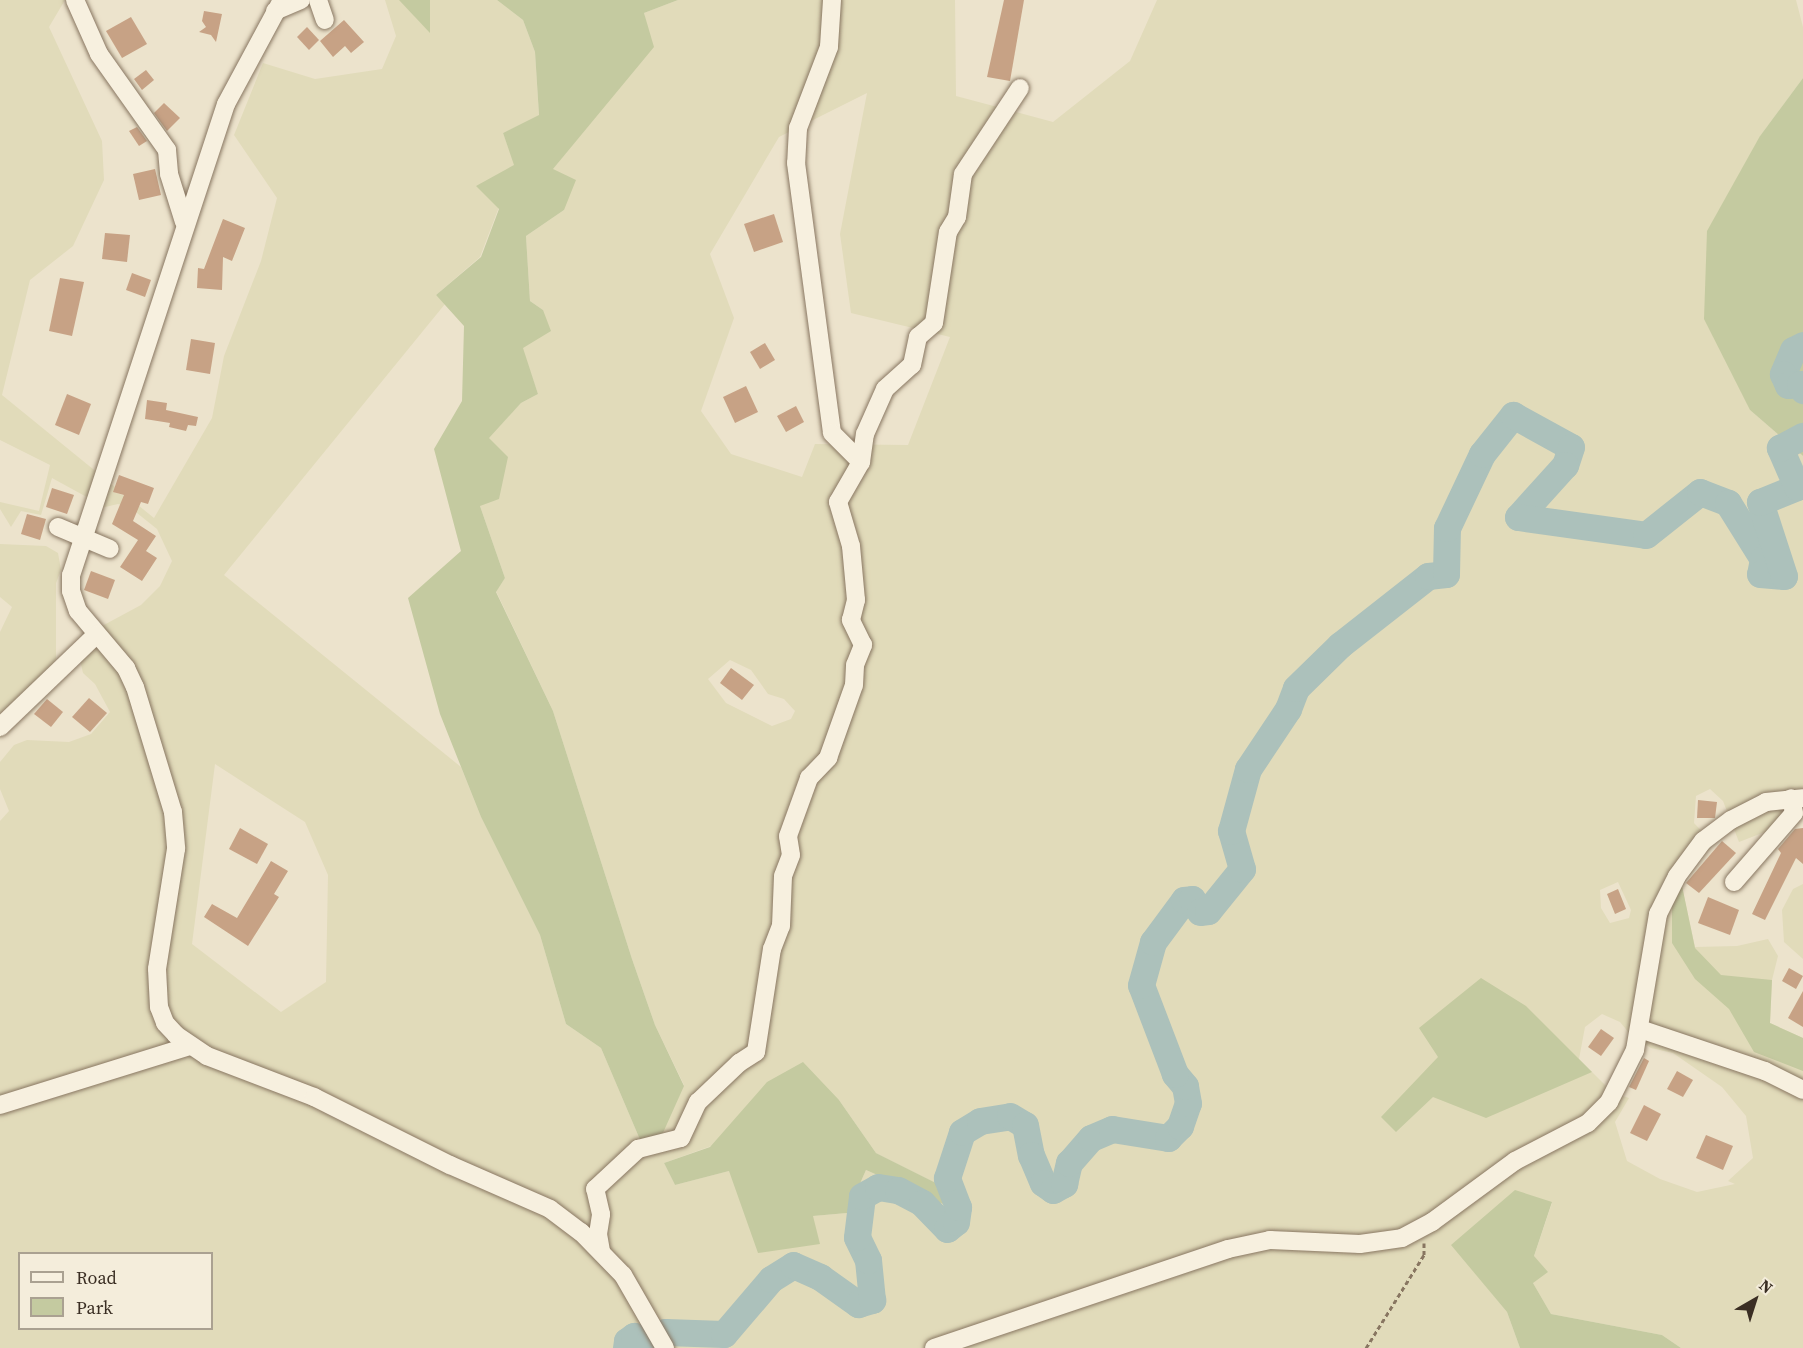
<!DOCTYPE html>
<style>
body{margin:0}
#map{position:relative;width:1803px;height:1348px;overflow:hidden;background:#ece3cc;font-family:"Source Serif 4",serif}
div>[style]{position:absolute}
[style*='--x']{left:calc(var(--x)*1px);top:calc(var(--y)*1px);width:calc(var(--w)*1px);rotate:calc(var(--a)*1deg)}
.farmland>*{inset:0;background:#e1dbba}
.green>*{inset:0;background:#c4caa0}
.river>*{height:27px;margin:-13.5px;padding:0 13.5px;transform-origin:13.5px;border-radius:13.5px;background:#acc1bb}
.building>*{inset:0;background:#c7a285}
.path>*{height:3px;margin-top:-1.5px;transform-origin:0;background:repeating-linear-gradient(90deg,#887661 0 4.5px,transparent 0 7.5px)}
.roads{filter:drop-shadow(0 0 2px #887661) drop-shadow(0 0 2px #887661)}
.minor>*{height:18px;margin:-9px;padding:0 9px;transform-origin:9px;border-radius:9px;background:#f7f0df}
span{translate:-50% -50%;white-space:nowrap;text-align:center;line-height:1.15;-webkit-text-stroke:4.5px #f4eddb;paint-order:stroke}
.legend{position:absolute;left:18px;top:1252px;width:195px;height:78px;box-sizing:border-box;background:#f4eddb;border:2px solid #aaa191;margin:0;padding:8px 10px;list-style:none;font-size:18px;color:#3a2e23}
.legend li{display:flex;align-items:center;gap:12px;height:30px}
.legend b{width:30px;border:2px solid #aaa191}
.north{position:absolute;left:1725px;top:1270px;width:60px;height:60px;-webkit-text-stroke:4px #f4eddb;paint-order:stroke;rotate:39deg;font-size:16px;font-weight:700;line-height:24px;text-align:center;color:#3a2e23}
.north::after{content:'';display:block;margin:auto;width:21px;height:27px;background:#3a2e23;clip-path:polygon(50% 0,100% 100%,50% 72%,0 100%)}
</style>
<div id="map">
<div class="farmland">
<i style="clip-path:polygon(evenodd,0 0,65px 0,49px 27px,102px 141px,104px 180px,73px 246px,30px 280px,2px 395px,115px 487px,114px 492px,128px 497px,154px 518px,212px 418px,224px 356px,261px 261px,277px 198px,234px 135px,263px 63px,315px 79px,382px 69px,396px 36px,385px 0,497px 0,523px 20px,535px 52px,539px 116px,503px 133px,515px 165px,480px 257px,436px 295px,445px 304px,224px 575px,461px 767px,481px 817px,540px 935px,566px 1024px,601px 1048px,641px 1142px,684px 1085px,655px 1025px,632px 959px,553px 711px,496px 591px,505px 578px,480px 506px,488px 438px,521px 403px,538px 394px,522px 348px,543px 310px,530px 301px,526px 236px,564px 210px,552px 170px,651px 47px,644px 13px,678px 0,955px 0,956px 96px,1053px 122px,1130px 61px,1157px 0,1796px 0,1803px 27px,1803px 78px,1760px 136px,1750px 410px,1803px 456px,1803px 817px,1788px 812px,1770px 830px,1739px 842px,1723px 801px,1710px 789px,1696px 796px,1694px 823px,1712px 842px,1681px 882px,1695px 947px,1737px 946px,1768px 939px,1778px 956px,1772px 980px,1770px 1023px,1803px 1038px,1803px 1348px,1681px 1348px,1662px 1335px,1551px 1314px,1533px 1283px,1534px 1256px,1552px 1203px,1452px 1245px,1507px 1312px,1520px 1348px,0 1348px,0 821px,9px 811px,0 789px,0 762px,14px 745px,27px 740px,69px 742px,91px 734px,110px 712px,95px 684px,83px 673px,80px 660px,89px 633px,141px 605px,160px 586px,172px 561px,157px 529px,132px 509px,118px 504px,105px 507px,52px 478px,41px 515px,21px 511px,11px 527px,0 509px,0 502px,39px 511px,50px 465px,0 440px,0 0,867px 93px,840px 234px,851px 313px,950px 337px,908px 445px,815px 444px,802px 477px,731px 454px,701px 411px,734px 318px,710px 254px,779px 137px,867px 93px,0 0,730px 660px,751px 670px,768px 694px,784px 699px,795px 711px,791px 719px,772px 726px,726px 703px,708px 679px,730px 660px,0 0,215px 764px,305px 822px,328px 875px,326px 982px,281px 1012px,192px 944px,215px 764px,0 0,1618px 882px,1631px 910px,1629px 918px,1610px 923px,1601px 908px,1600px 890px,1618px 882px,0 0,1602px 1014px,1620px 1022px,1630px 1034px,1651px 1048px,1673px 1053px,1722px 1087px,1746px 1116px,1753px 1158px,1728px 1181px,1735px 1184px,1697px 1192px,1660px 1179px,1627px 1161px,1615px 1122px,1629px 1098px,1613px 1093px,1579px 1059px,1585px 1027px,1602px 1014px,0 0,839px 1100px,876px 1153px,942px 1186px,951px 1208px,866px 1170px,847px 1213px,813px 1216px,729px 1171px,675px 1185px,664px 1163px,839px 1100px,0 0,20px 1254px,212px 1254px,212px 1328px,20px 1328px,20px 1254px)"></i>
<i style="clip-path:polygon(0 544px,46px 546px,58px 553px,61px 570px,56px 583px,56px 659px,0 738px,0 632px,12px 607px,0 597px)"></i>
<i style="clip-path:polygon(1803px 884px,1803px 959px,1784px 942px,1782px 910px,1793px 889px)"></i>
</div>
<div class="green">
<i style="clip-path:polygon(399px 0,430px 0,430px 33px)"></i>
<i style="clip-path:polygon(497px 0,678px 0,644px 13px,654px 47px,553px 169px,576px 180px,564px 210px,526px 236px,530px 301px,543px 310px,551px 331px,523px 348px,538px 394px,521px 403px,489px 438px,508px 457px,499px 499px,480px 506px,505px 578px,496px 592px,553px 711px,632px 959px,655px 1025px,684px 1086px,662px 1135px,641px 1142px,601px 1048px,566px 1024px,540px 935px,481px 817px,440px 714px,408px 598px,461px 551px,434px 449px,462px 401px,464px 326px,436px 295px,481px 257px,499px 209px,476px 186px,514px 165px,503px 133px,539px 115px,535px 52px,523px 20px)"></i>
<i style="clip-path:polygon(1803px 78px,1803px 456px,1750px 410px,1704px 319px,1707px 231px,1760px 136px)"></i>
<i style="clip-path:polygon(1681px 881px,1695px 948px,1721px 975px,1772px 980px,1770px 1023px,1803px 1038px,1803px 1071px,1754px 1052px,1729px 1009px,1695px 979px,1672px 943px,1672px 898px)"></i>
<i style="clip-path:polygon(1481px 978px,1526px 1006px,1592px 1072px,1486px 1118px,1433px 1097px,1396px 1132px,1381px 1117px,1438px 1057px,1419px 1028px)"></i>
<i style="clip-path:polygon(803px 1062px,839px 1100px,876px 1153px,942px 1186px,952px 1208px,866px 1170px,847px 1213px,813px 1216px,820px 1244px,758px 1253px,729px 1171px,675px 1185px,664px 1163px,710px 1147px,767px 1082px)"></i>
<i style="clip-path:polygon(1515px 1190px,1552px 1202px,1534px 1256px,1548px 1272px,1533px 1283px,1551px 1314px,1662px 1335px,1681px 1348px,1520px 1348px,1507px 1312px,1451px 1245px)"></i>
</div>
<div class="river">
<i style="--x:1803;--y:345;--w:11;--a:153"></i>
<i style="--x:1793;--y:350;--w:26;--a:113"></i>
<i style="--x:1783;--y:374;--w:12;--a:66"></i>
<i style="--x:1788;--y:385;--w:12;--a:-5"></i>
<i style="--x:1800;--y:384;--w:7;--a:63"></i>
<i style="--x:626;--y:1348;--w:7;--a:-82"></i>
<i style="--x:627;--y:1341;--w:9;--a:-36"></i>
<i style="--x:634;--y:1336;--w:16;--a:22"></i>
<i style="--x:649;--y:1342;--w:19;--a:-32"></i>
<i style="--x:665;--y:1332;--w:59;--a:1.9"></i>
<i style="--x:724;--y:1334;--w:72;--a:-49.5"></i>
<i style="--x:771;--y:1279;--w:26;--a:-32"></i>
<i style="--x:793;--y:1265;--w:30;--a:24"></i>
<i style="--x:820;--y:1277;--w:47;--a:35.4"></i>
<i style="--x:858;--y:1304;--w:15;--a:-16"></i>
<i style="--x:872;--y:1300;--w:40;--a:-95.7"></i>
<i style="--x:868;--y:1260;--w:25;--a:-116"></i>
<i style="--x:857;--y:1237;--w:41;--a:-83"></i>
<i style="--x:862;--y:1196;--w:18;--a:-29"></i>
<i style="--x:878;--y:1187;--w:20;--a:9"></i>
<i style="--x:898;--y:1190;--w:27;--a:28"></i>
<i style="--x:922;--y:1203;--w:36;--a:46"></i>
<i style="--x:947;--y:1229;--w:11;--a:-38"></i>
<i style="--x:956;--y:1222;--w:15;--a:-82"></i>
<i style="--x:958;--y:1207;--w:31;--a:-111"></i>
<i style="--x:947;--y:1178;--w:48;--a:-71.9"></i>
<i style="--x:962;--y:1132;--w:21;--a:-31"></i>
<i style="--x:980;--y:1121;--w:30;--a:-9"></i>
<i style="--x:1010;--y:1116;--w:17;--a:31"></i>
<i style="--x:1025;--y:1125;--w:31;--a:79"></i>
<i style="--x:1031;--y:1155;--w:30;--a:67"></i>
<i style="--x:1043;--y:1183;--w:12;--a:35"></i>
<i style="--x:1053;--y:1190;--w:13;--a:-29"></i>
<i style="--x:1064;--y:1184;--w:22;--a:-77"></i>
<i style="--x:1069;--y:1163;--w:33;--a:-49"></i>
<i style="--x:1091;--y:1138;--w:23;--a:-23"></i>
<i style="--x:1112;--y:1129;--w:57;--a:9.1"></i>
<i style="--x:1168;--y:1138;--w:17;--a:-45"></i>
<i style="--x:1180;--y:1126;--w:24;--a:-71"></i>
<i style="--x:1188;--y:1103;--w:17;--a:-100"></i>
<i style="--x:1185;--y:1086;--w:16;--a:-130"></i>
<i style="--x:1175;--y:1074;--w:95;--a:-110.9"></i>
<i style="--x:1141;--y:985;--w:45;--a:-74.4"></i>
<i style="--x:1153;--y:942;--w:52;--a:-53.6"></i>
<i style="--x:1184;--y:900;--w:8;--a:-7"></i>
<i style="--x:1192;--y:899;--w:15;--a:58"></i>
<i style="--x:1200;--y:912;--w:8;--a:-7"></i>
<i style="--x:1208;--y:911;--w:54;--a:-51"></i>
<i style="--x:1242;--y:869;--w:40;--a:-106"></i>
<i style="--x:1231;--y:831;--w:64;--a:-74.7"></i>
<i style="--x:1248;--y:769;--w:72;--a:-56.3"></i>
<i style="--x:1288;--y:709;--w:22;--a:-69"></i>
<i style="--x:1296;--y:688;--w:62;--a:-44.3"></i>
<i style="--x:1340;--y:645;--w:112;--a:-38.1"></i>
<i style="--x:1428;--y:576;--w:18;--a:-6"></i>
<i style="--x:1446;--y:574;--w:46;--a:-88.8"></i>
<i style="--x:1447;--y:528;--w:82;--a:-64.7"></i>
<i style="--x:1482;--y:454;--w:50;--a:-51.5"></i>
<i style="--x:1513;--y:415;--w:66;--a:28.9"></i>
<i style="--x:1571;--y:447;--w:19;--a:108"></i>
<i style="--x:1565;--y:465;--w:70;--a:132.1"></i>
<i style="--x:1518;--y:517;--w:129;--a:8"></i>
<i style="--x:1646;--y:535;--w:69;--a:-38.5"></i>
<i style="--x:1700;--y:492;--w:30;--a:21"></i>
<i style="--x:1728;--y:503;--w:66;--a:58"></i>
<i style="--x:1763;--y:559;--w:15;--a:101"></i>
<i style="--x:1760;--y:574;--w:24;--a:5"></i>
<i style="--x:1784;--y:576;--w:78;--a:-108"></i>
<i style="--x:1760;--y:502;--w:40;--a:-22"></i>
<i style="--x:1797;--y:487;--w:43;--a:-113.6"></i>
<i style="--x:1780;--y:448;--w:26;--a:-28"></i>
</div>
<div class="building">
<i style="clip-path:polygon(1004px 0,1024px 0,1010px 81px,987px 77px)"></i>
<i style="clip-path:polygon(204px 11px,222px 14px,216px 42px,211px 35px,199px 32px,206px 27px,202px 21px)"></i>
<i style="clip-path:polygon(131px 17px,147px 44px,122px 58px,106px 31px)"></i>
<i style="clip-path:polygon(344px 20px,364px 42px,351px 53px,345px 46px,333px 57px,320px 41px)"></i>
<i style="clip-path:polygon(307px 27px,319px 40px,309px 50px,297px 37px)"></i>
<i style="clip-path:polygon(146px 70px,154px 80px,142px 90px,134px 79px)"></i>
<i style="clip-path:polygon(164px 103px,180px 118px,167px 131px,154px 113px)"></i>
<i style="clip-path:polygon(137px 127px,147px 141px,139px 146px,129px 131px)"></i>
<i style="clip-path:polygon(155px 169px,161px 195px,139px 200px,133px 174px)"></i>
<i style="clip-path:polygon(774px 214px,783px 242px,754px 252px,744px 224px)"></i>
<i style="clip-path:polygon(223px 219px,245px 228px,232px 261px,223px 257px,222px 290px,197px 288px,198px 268px,204px 269px)"></i>
<i style="clip-path:polygon(105px 233px,130px 235px,127px 262px,102px 259px)"></i>
<i style="clip-path:polygon(132px 273px,151px 280px,145px 297px,126px 290px)"></i>
<i style="clip-path:polygon(60px 278px,84px 282px,72px 336px,49px 331px)"></i>
<i style="clip-path:polygon(191px 339px,215px 343px,210px 374px,186px 370px)"></i>
<i style="clip-path:polygon(765px 343px,775px 360px,760px 369px,750px 352px)"></i>
<i style="clip-path:polygon(746px 386px,758px 412px,735px 423px,723px 397px)"></i>
<i style="clip-path:polygon(67px 394px,91px 404px,79px 435px,55px 425px)"></i>
<i style="clip-path:polygon(147px 400px,167px 403px,166px 410px,198px 417px,196px 426px,188px 425px,186px 431px,169px 427px,170px 423px,145px 419px)"></i>
<i style="clip-path:polygon(796px 406px,804px 422px,786px 432px,777px 416px)"></i>
<i style="clip-path:polygon(119px 475px,154px 488px,148px 504px,141px 502px,133px 521px,156px 536px,146px 551px,157px 558px,142px 581px,120px 567px,138px 540px,112px 524px,124px 495px,113px 492px)"></i>
<i style="clip-path:polygon(52px 488px,74px 495px,67px 514px,46px 507px)"></i>
<i style="clip-path:polygon(27px 514px,46px 519px,40px 540px,21px 534px)"></i>
<i style="clip-path:polygon(91px 571px,115px 580px,108px 599px,84px 590px)"></i>
<i style="clip-path:polygon(731px 668px,754px 685px,742px 700px,720px 683px)"></i>
<i style="clip-path:polygon(89px 698px,107px 713px,90px 732px,72px 717px)"></i>
<i style="clip-path:polygon(47px 699px,63px 712px,51px 727px,34px 714px)"></i>
<i style="clip-path:polygon(1698px 800px,1717px 802px,1715px 818px,1697px 818px)"></i>
<i style="clip-path:polygon(240px 828px,268px 844px,257px 864px,229px 849px)"></i>
<i style="clip-path:polygon(1803px 828px,1803px 864px,1796px 858px,1765px 920px,1752px 914px,1781px 853px,1778px 849px,1795px 829px)"></i>
<i style="clip-path:polygon(1722px 841px,1736px 853px,1699px 893px,1686px 883px)"></i>
<i style="clip-path:polygon(271px 861px,288px 871px,274px 894px,279px 897px,248px 946px,204px 917px,212px 904px,237px 918px)"></i>
<i style="clip-path:polygon(1618px 889px,1626px 909px,1615px 914px,1607px 894px)"></i>
<i style="clip-path:polygon(1708px 897px,1739px 910px,1730px 935px,1698px 923px)"></i>
<i style="clip-path:polygon(1789px 968px,1803px 976px,1796px 989px,1782px 981px)"></i>
<i style="clip-path:polygon(1803px 991px,1803px 1027px,1788px 1018px)"></i>
<i style="clip-path:polygon(1601px 1029px,1614px 1038px,1601px 1056px,1588px 1047px)"></i>
<i style="clip-path:polygon(1644px 1058px,1649px 1061px,1636px 1090px,1629px 1087px)"></i>
<i style="clip-path:polygon(1677px 1071px,1693px 1080px,1683px 1097px,1667px 1089px)"></i>
<i style="clip-path:polygon(1644px 1105px,1661px 1114px,1647px 1141px,1630px 1133px)"></i>
<i style="clip-path:polygon(1706px 1135px,1733px 1146px,1723px 1170px,1696px 1158px)"></i>
</div>
<div class="path">
<i style="--x:1366;--y:1348;--w:110;--a:-58.1"></i>
<i style="--x:1424;--y:1255;--w:12;--a:-90"></i>
</div>
<div class="roads">
<div class="minor">
<i style="--x:75;--y:0;--w:59;--a:66"></i>
<i style="--x:99;--y:54;--w:118;--a:54.7"></i>
<i style="--x:167;--y:150;--w:24;--a:85"></i>
<i style="--x:169;--y:174;--w:50;--a:72.6"></i>
<i style="--x:282;--y:0;--w:118;--a:118.3"></i>
<i style="--x:226;--y:104;--w:496;--a:108.2"></i>
<i style="--x:71;--y:575;--w:16;--a:90"></i>
<i style="--x:71;--y:591;--w:21;--a:71"></i>
<i style="--x:78;--y:611;--w:75;--a:49.9"></i>
<i style="--x:126;--y:668;--w:21;--a:65"></i>
<i style="--x:135;--y:687;--w:131;--a:73.1"></i>
<i style="--x:173;--y:812;--w:37;--a:85"></i>
<i style="--x:176;--y:849;--w:121;--a:99"></i>
<i style="--x:157;--y:969;--w:38;--a:87"></i>
<i style="--x:159;--y:1007;--w:17;--a:69"></i>
<i style="--x:165;--y:1023;--w:16;--a:47"></i>
<i style="--x:176;--y:1035;--w:37;--a:34"></i>
<i style="--x:207;--y:1056;--w:115;--a:21"></i>
<i style="--x:314;--y:1097;--w:152;--a:26.6"></i>
<i style="--x:450;--y:1165;--w:109;--a:23.7"></i>
<i style="--x:550;--y:1209;--w:39;--a:37"></i>
<i style="--x:581;--y:1232;--w:60;--a:45.7"></i>
<i style="--x:623;--y:1275;--w:84;--a:60.1"></i>
<i style="--x:318;--y:0;--w:21;--a:71"></i>
<i style="--x:832;--y:0;--w:47;--a:93.7"></i>
<i style="--x:829;--y:47;--w:87;--a:110.9"></i>
<i style="--x:798;--y:128;--w:35;--a:93"></i>
<i style="--x:796;--y:163;--w:272;--a:82.4"></i>
<i style="--x:832;--y:433;--w:41;--a:45"></i>
<i style="--x:275;--y:11;--w:28;--a:-23"></i>
<i style="--x:58;--y:527;--w:56;--a:22.9"></i>
<i style="--x:0;--y:727;--w:134;--a:-43.8"></i>
<i style="--x:1734;--y:882;--w:91;--a:-49"></i>
<i style="--x:1794;--y:813;--w:15;--a:-101"></i>
<i style="--x:1640;--y:1029;--w:132;--a:18.6"></i>
<i style="--x:1765;--y:1071;--w:42;--a:26.6"></i>
<i style="--x:0;--y:1105;--w:199;--a:-17.3"></i>
<i style="--x:601;--y:1251;--w:17;--a:-100"></i>
<i style="--x:598;--y:1234;--w:20;--a:-81"></i>
<i style="--x:601;--y:1214;--w:26;--a:-103"></i>
<i style="--x:595;--y:1189;--w:59;--a:-42.9"></i>
<i style="--x:638;--y:1149;--w:44;--a:-14.3"></i>
<i style="--x:681;--y:1138;--w:40;--a:-65"></i>
<i style="--x:698;--y:1102;--w:57;--a:-43.6"></i>
<i style="--x:739;--y:1063;--w:20;--a:-33"></i>
<i style="--x:756;--y:1052;--w:104;--a:-81.2"></i>
<i style="--x:772;--y:949;--w:25;--a:-69"></i>
<i style="--x:781;--y:926;--w:50;--a:-87.7"></i>
<i style="--x:783;--y:876;--w:22;--a:-69"></i>
<i style="--x:791;--y:855;--w:19;--a:-99"></i>
<i style="--x:788;--y:836;--w:62;--a:-70.1"></i>
<i style="--x:809;--y:778;--w:28;--a:-46"></i>
<i style="--x:828;--y:758;--w:77;--a:-70.4"></i>
<i style="--x:854;--y:685;--w:20;--a:-87"></i>
<i style="--x:855;--y:665;--w:22;--a:-68"></i>
<i style="--x:863;--y:645;--w:28;--a:-116"></i>
<i style="--x:851;--y:620;--w:21;--a:-76"></i>
<i style="--x:856;--y:600;--w:54;--a:-95.3"></i>
<i style="--x:851;--y:546;--w:46;--a:-106.5"></i>
<i style="--x:838;--y:502;--w:46;--a:-60.1"></i>
<i style="--x:861;--y:462;--w:28;--a:-82"></i>
<i style="--x:865;--y:434;--w:49;--a:-66"></i>
<i style="--x:885;--y:389;--w:36;--a:-42"></i>
<i style="--x:912;--y:365;--w:29;--a:-78"></i>
<i style="--x:918;--y:337;--w:21;--a:-41"></i>
<i style="--x:934;--y:323;--w:92;--a:-81.3"></i>
<i style="--x:948;--y:232;--w:17;--a:-59"></i>
<i style="--x:957;--y:217;--w:43;--a:-82.1"></i>
<i style="--x:963;--y:174;--w:103;--a:-56.5"></i>
<i style="--x:934;--y:1348;--w:310;--a:-18.6"></i>
<i style="--x:1228;--y:1249;--w:43;--a:-12.1"></i>
<i style="--x:1270;--y:1240;--w:90;--a:2.5"></i>
<i style="--x:1360;--y:1244;--w:42;--a:-8.1"></i>
<i style="--x:1402;--y:1238;--w:34;--a:-28"></i>
<i style="--x:1432;--y:1222;--w:103;--a:-36.3"></i>
<i style="--x:1515;--y:1161;--w:82;--a:-27.5"></i>
<i style="--x:1588;--y:1123;--w:30;--a:-45"></i>
<i style="--x:1609;--y:1102;--w:58;--a:-63.4"></i>
<i style="--x:1635;--y:1050;--w:138;--a:-80.4"></i>
<i style="--x:1658;--y:914;--w:42;--a:-63.4"></i>
<i style="--x:1677;--y:876;--w:44;--a:-53.4"></i>
<i style="--x:1703;--y:841;--w:35;--a:-37"></i>
<i style="--x:1731;--y:820;--w:39;--a:-27"></i>
<i style="--x:1766;--y:802;--w:37;--a:-6"></i>
</div>
</div>
<ul class="legend">
<li><b style="height:8px;background:#f7f0df"></b>Road</li>
<li><b style="height:16px;background:#c4caa0"></b>Park</li>
</ul>
<div class="north">N</div>
</div>
